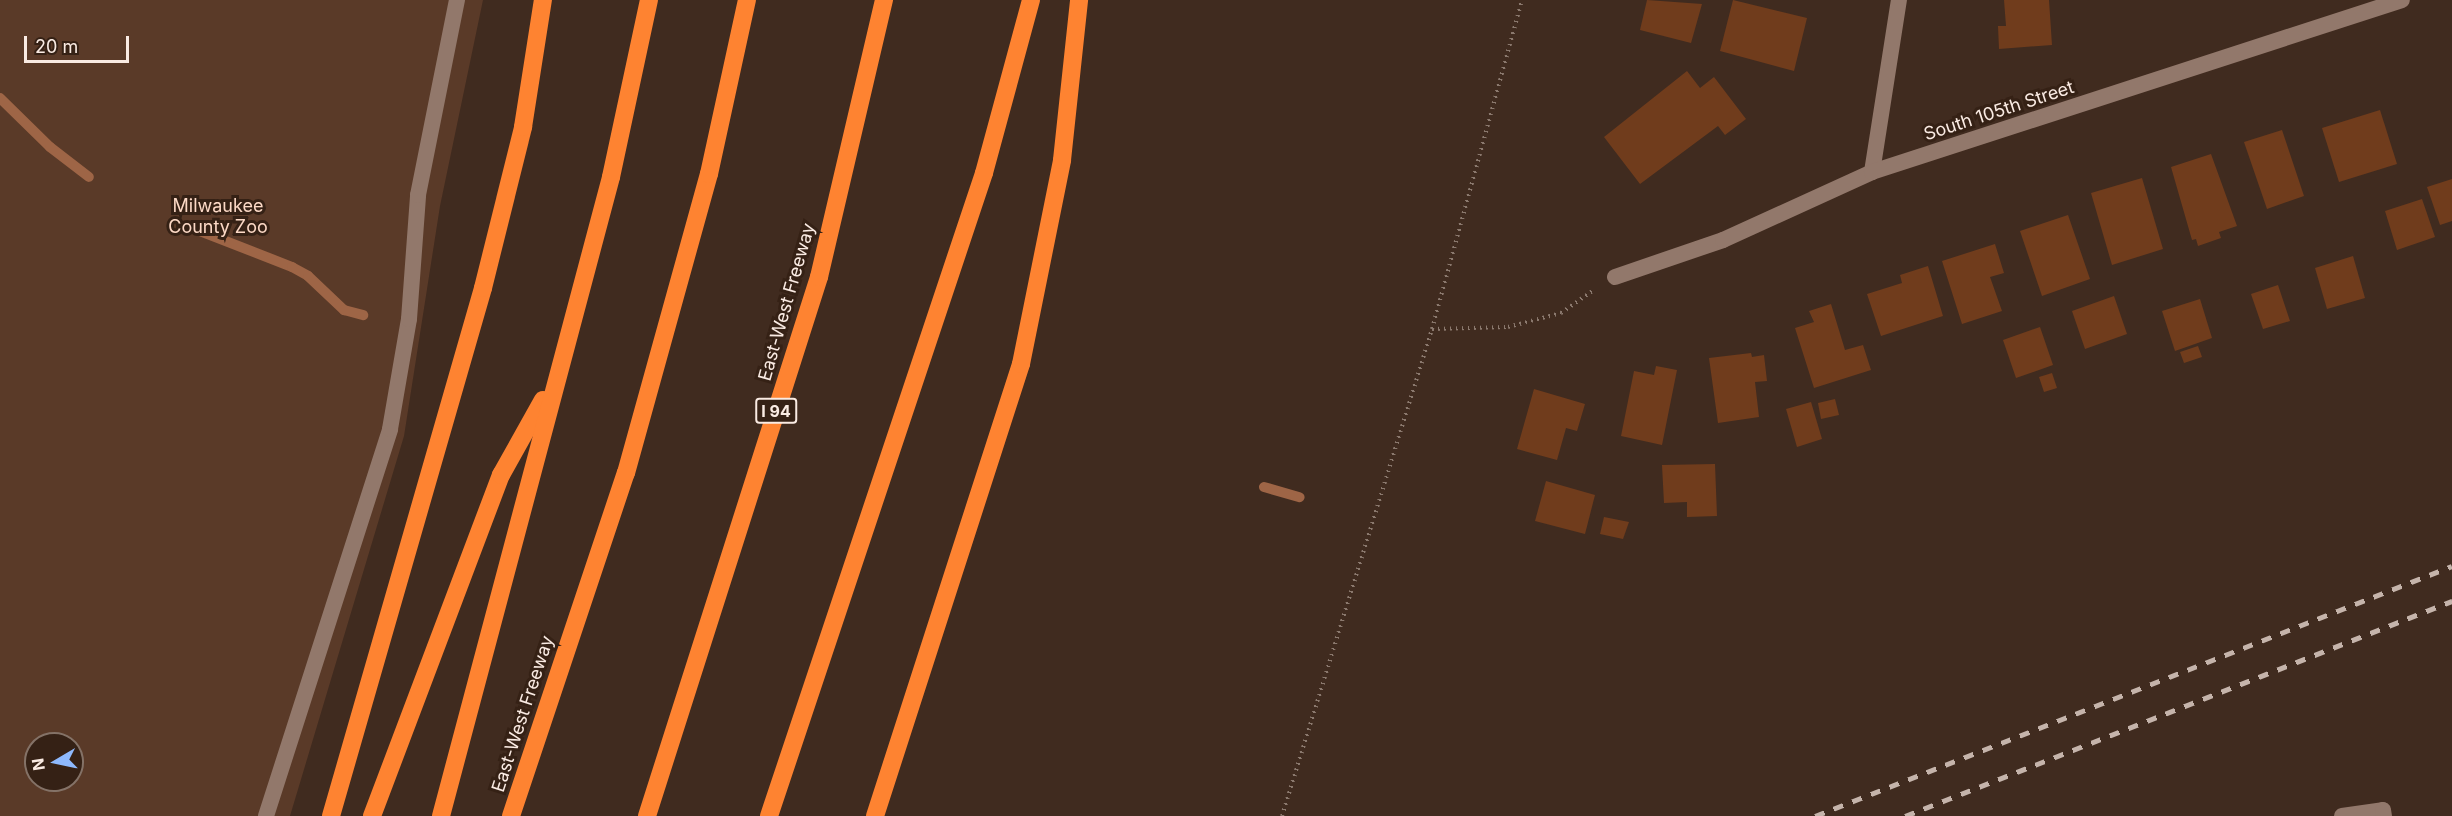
<!DOCTYPE html>
<style>
body{margin:0}
#map{position:relative;width:2452px;height:816px;overflow:hidden;background:#402b1f;font-family:Inter,sans-serif}
div>[style]{position:absolute}
[style*='--x']{left:calc(var(--x)*1px);top:calc(var(--y)*1px);width:calc(var(--w)*1px);rotate:calc(var(--a)*1deg)}
.green>*{inset:0;background:#5a3a28}
.stream>*{height:10px;margin:-5px;padding:0 5px;transform-origin:5px;border-radius:5px;background:#9e6546}
.building>*{inset:0;background:#703c1c}
.path>*{height:4px;margin-top:-2px;transform-origin:0;background:repeating-linear-gradient(90deg,#8b796e 0 1.5px,transparent 0 6px)}
.service>*{height:16px;margin:-8px;padding:0 8px;transform-origin:8px;border-radius:8px;background:#92786b}
.minor>*{height:16px;margin:-8px;padding:0 8px;transform-origin:8px;border-radius:8px;background:#92786b}
.motorway>*{height:18px;margin:-9px;padding:0 9px;transform-origin:9px;border-radius:9px;background:#fe8331}
.rail>*{height:4.5px;margin-top:-2.25px;transform-origin:0;background:repeating-linear-gradient(90deg,#c5b4ab 0 10px,transparent 0 20px)}
span{translate:-50% -50%;white-space:nowrap;text-align:center;line-height:1.15;-webkit-text-stroke:6px #352115;paint-order:stroke}
.shield-label span{padding:2px 4px;background:#352115;border:2px solid;border-radius:4px;-webkit-text-stroke-width:0}
.shield-label{font-size:16px;color:#faebe3;font-weight:700}
.street-label{font-size:18px;color:#faebe3}
.park-label{font-size:18px;color:#fcd9c6}
.north{position:absolute;left:24px;top:732px;width:60px;height:60px;box-sizing:border-box;background:#352115;border:2px solid #847267;border-radius:50%;rotate:261deg;font-size:16px;font-weight:700;line-height:24px;text-align:center;color:#faebe3}
.north::after{content:'';display:block;margin:auto;width:21px;height:27px;background:#8eb9fd;clip-path:polygon(50% 0,100% 100%,50% 72%,0 100%)}
.scale{position:absolute;left:24px;top:36px;width:105px;height:27px;box-sizing:border-box;border:3px solid #faebe3;border-top:0;padding-left:8px;font-size:18px;line-height:21px;white-space:nowrap;color:#faebe3;-webkit-text-stroke:4px #352115;paint-order:stroke}
</style>
<div id="map">
<div class="green">
<i style="clip-path:polygon(evenodd,0 0,483px 0,440px 206px,404px 436px,290px 816px,0 816px,0 0,36px 744px,72px 744px,72px 780px,36px 780px,36px 744px)"></i>
</div>
<div class="stream">
<i style="--x:0;--y:98;--w:70;--a:44.4"></i>
<i style="--x:50;--y:147;--w:49;--a:37.6"></i>
<i style="--x:187;--y:226;--w:113;--a:21.3"></i>
<i style="--x:292;--y:267;--w:18;--a:29"></i>
<i style="--x:308;--y:276;--w:50;--a:43.4"></i>
<i style="--x:344;--y:310;--w:20;--a:15"></i>
<i style="--x:1264;--y:487;--w:37;--a:16"></i>
</div>
<div class="building">
<i style="clip-path:polygon(1647px 0,1702px 4px,1691px 43px,1640px 30px)"></i>
<i style="clip-path:polygon(1733px 0,1807px 18px,1794px 71px,1720px 51px)"></i>
<i style="clip-path:polygon(2004px 0,2049px 0,2052px 45px,1999px 49px,1998px 26px,2006px 26px)"></i>
<i style="clip-path:polygon(1687px 71px,1700px 88px,1714px 77px,1746px 119px,1725px 135px,1718px 126px,1640px 184px,1604px 137px)"></i>
<i style="clip-path:polygon(2380px 110px,2397px 164px,2339px 182px,2322px 128px)"></i>
<i style="clip-path:polygon(2282px 130px,2304px 196px,2267px 209px,2244px 142px)"></i>
<i style="clip-path:polygon(2211px 154px,2237px 226px,2219px 232px,2221px 238px,2198px 246px,2196px 239px,2192px 240px,2171px 167px)"></i>
<i style="clip-path:polygon(2142px 178px,2163px 249px,2112px 265px,2091px 193px)"></i>
<i style="clip-path:polygon(2452px 179px,2452px 221px,2440px 225px,2427px 187px)"></i>
<i style="clip-path:polygon(2422px 199px,2435px 237px,2397px 250px,2385px 211px)"></i>
<i style="clip-path:polygon(2068px 215px,2090px 279px,2042px 296px,2020px 231px)"></i>
<i style="clip-path:polygon(1995px 244px,2004px 273px,1990px 277px,2002px 311px,1962px 324px,1942px 261px)"></i>
<i style="clip-path:polygon(2353px 256px,2365px 298px,2327px 309px,2315px 268px)"></i>
<i style="clip-path:polygon(1928px 266px,1943px 316px,1881px 336px,1867px 294px,1902px 283px,1900px 275px)"></i>
<i style="clip-path:polygon(2278px 285px,2290px 321px,2263px 329px,2251px 294px)"></i>
<i style="clip-path:polygon(2114px 296px,2127px 334px,2085px 349px,2072px 311px)"></i>
<i style="clip-path:polygon(2200px 299px,2212px 338px,2175px 351px,2162px 311px)"></i>
<i style="clip-path:polygon(1831px 304px,1845px 350px,1863px 345px,1871px 370px,1814px 388px,1795px 328px,1814px 322px,1809px 311px)"></i>
<i style="clip-path:polygon(2040px 327px,2053px 365px,2016px 378px,2003px 340px)"></i>
<i style="clip-path:polygon(2198px 346px,2202px 357px,2184px 363px,2180px 352px)"></i>
<i style="clip-path:polygon(1751px 353px,1752px 357px,1764px 355px,1767px 381px,1755px 382px,1759px 417px,1718px 423px,1709px 358px)"></i>
<i style="clip-path:polygon(1656px 366px,1677px 370px,1662px 445px,1621px 436px,1634px 371px,1654px 375px)"></i>
<i style="clip-path:polygon(2052px 373px,2057px 388px,2044px 392px,2039px 377px)"></i>
<i style="clip-path:polygon(1534px 389px,1585px 404px,1577px 431px,1566px 428px,1557px 460px,1517px 449px)"></i>
<i style="clip-path:polygon(1835px 399px,1839px 415px,1821px 419px,1818px 403px)"></i>
<i style="clip-path:polygon(1811px 402px,1822px 439px,1797px 447px,1786px 409px)"></i>
<i style="clip-path:polygon(1715px 464px,1717px 516px,1687px 517px,1687px 502px,1664px 503px,1662px 465px)"></i>
<i style="clip-path:polygon(1546px 481px,1595px 495px,1585px 534px,1535px 521px)"></i>
<i style="clip-path:polygon(1604px 517px,1629px 522px,1623px 539px,1600px 534px)"></i>
</div>
<div class="path">
<i style="--x:1432;--y:329;--w:76;--a:-1.5"></i>
<i style="--x:1508;--y:327;--w:55;--a:-14.8"></i>
<i style="--x:1561;--y:313;--w:39;--a:-35"></i>
<i style="--x:1282;--y:816;--w:510;--a:-72.88"></i>
<i style="--x:1432;--y:329;--w:341;--a:-74.7"></i>
</div>
<div class="service">
<i style="--x:266;--y:816;--w:406;--a:-72.2"></i>
<i style="--x:390;--y:429;--w:112;--a:-80.2"></i>
<i style="--x:409;--y:319;--w:124;--a:-85.8"></i>
<i style="--x:418;--y:195;--w:199;--a:-78.7"></i>
<i style="--x:2342;--y:816;--w:41;--a:-8.3"></i>
<i style="--x:2383;--y:810;--w:6;--a:81"></i>
</div>
<div class="minor">
<i style="--x:1872;--y:172;--w:174;--a:-81.1"></i>
<i style="--x:1615;--y:277;--w:114;--a:-18.9"></i>
<i style="--x:1723;--y:240;--w:164;--a:-24.5"></i>
<i style="--x:1872;--y:172;--w:557;--a:-17.98"></i>
</div>
<div class="motorway">
<i style="--x:331;--y:816;--w:549;--a:-73.94"></i>
<i style="--x:483;--y:288;--w:166;--a:-76"></i>
<i style="--x:523;--y:127;--w:129;--a:-81.1"></i>
<i style="--x:372;--y:816;--w:365;--a:-69.3"></i>
<i style="--x:501;--y:475;--w:86;--a:-60.8"></i>
<i style="--x:441;--y:816;--w:661;--a:-75.1"></i>
<i style="--x:611;--y:177;--w:181;--a:-77.9"></i>
<i style="--x:511;--y:816;--w:362;--a:-71.5"></i>
<i style="--x:626;--y:473;--w:310;--a:-74.5"></i>
<i style="--x:709;--y:174;--w:178;--a:-77.7"></i>
<i style="--x:647;--y:816;--w:566;--a:-72.3"></i>
<i style="--x:819;--y:277;--w:285;--a:-76.8"></i>
<i style="--x:769;--y:816;--w:678;--a:-71.51"></i>
<i style="--x:984;--y:173;--w:179;--a:-74.8"></i>
<i style="--x:875;--y:816;--w:475;--a:-72.1"></i>
<i style="--x:1021;--y:364;--w:208;--a:-78.6"></i>
<i style="--x:1062;--y:160;--w:161;--a:-83.9"></i>
</div>
<div class="rail">
<i style="--x:1815;--y:816;--w:684;--a:-21.43"></i>
<i style="--x:1905;--y:816;--w:588;--a:-21.46"></i>
</div>
<div class="shield-label">
<span style="left:776px;top:411px">I 94</span>
</div>
<div class="street-label">
<span style="left:1999px;top:111px;rotate:-18deg">South 105th Street</span>
<span style="left:787px;top:302px;rotate:-74deg">East-West Freeway</span>
<span style="left:523px;top:714px;rotate:-72deg">East-West Freeway</span>
</div>
<div class="park-label">
<span style="left:218px;top:217px">Milwaukee<br>County Zoo</span>
</div>
<div class="north">N</div>
<div class="scale">20 m</div>
</div>
